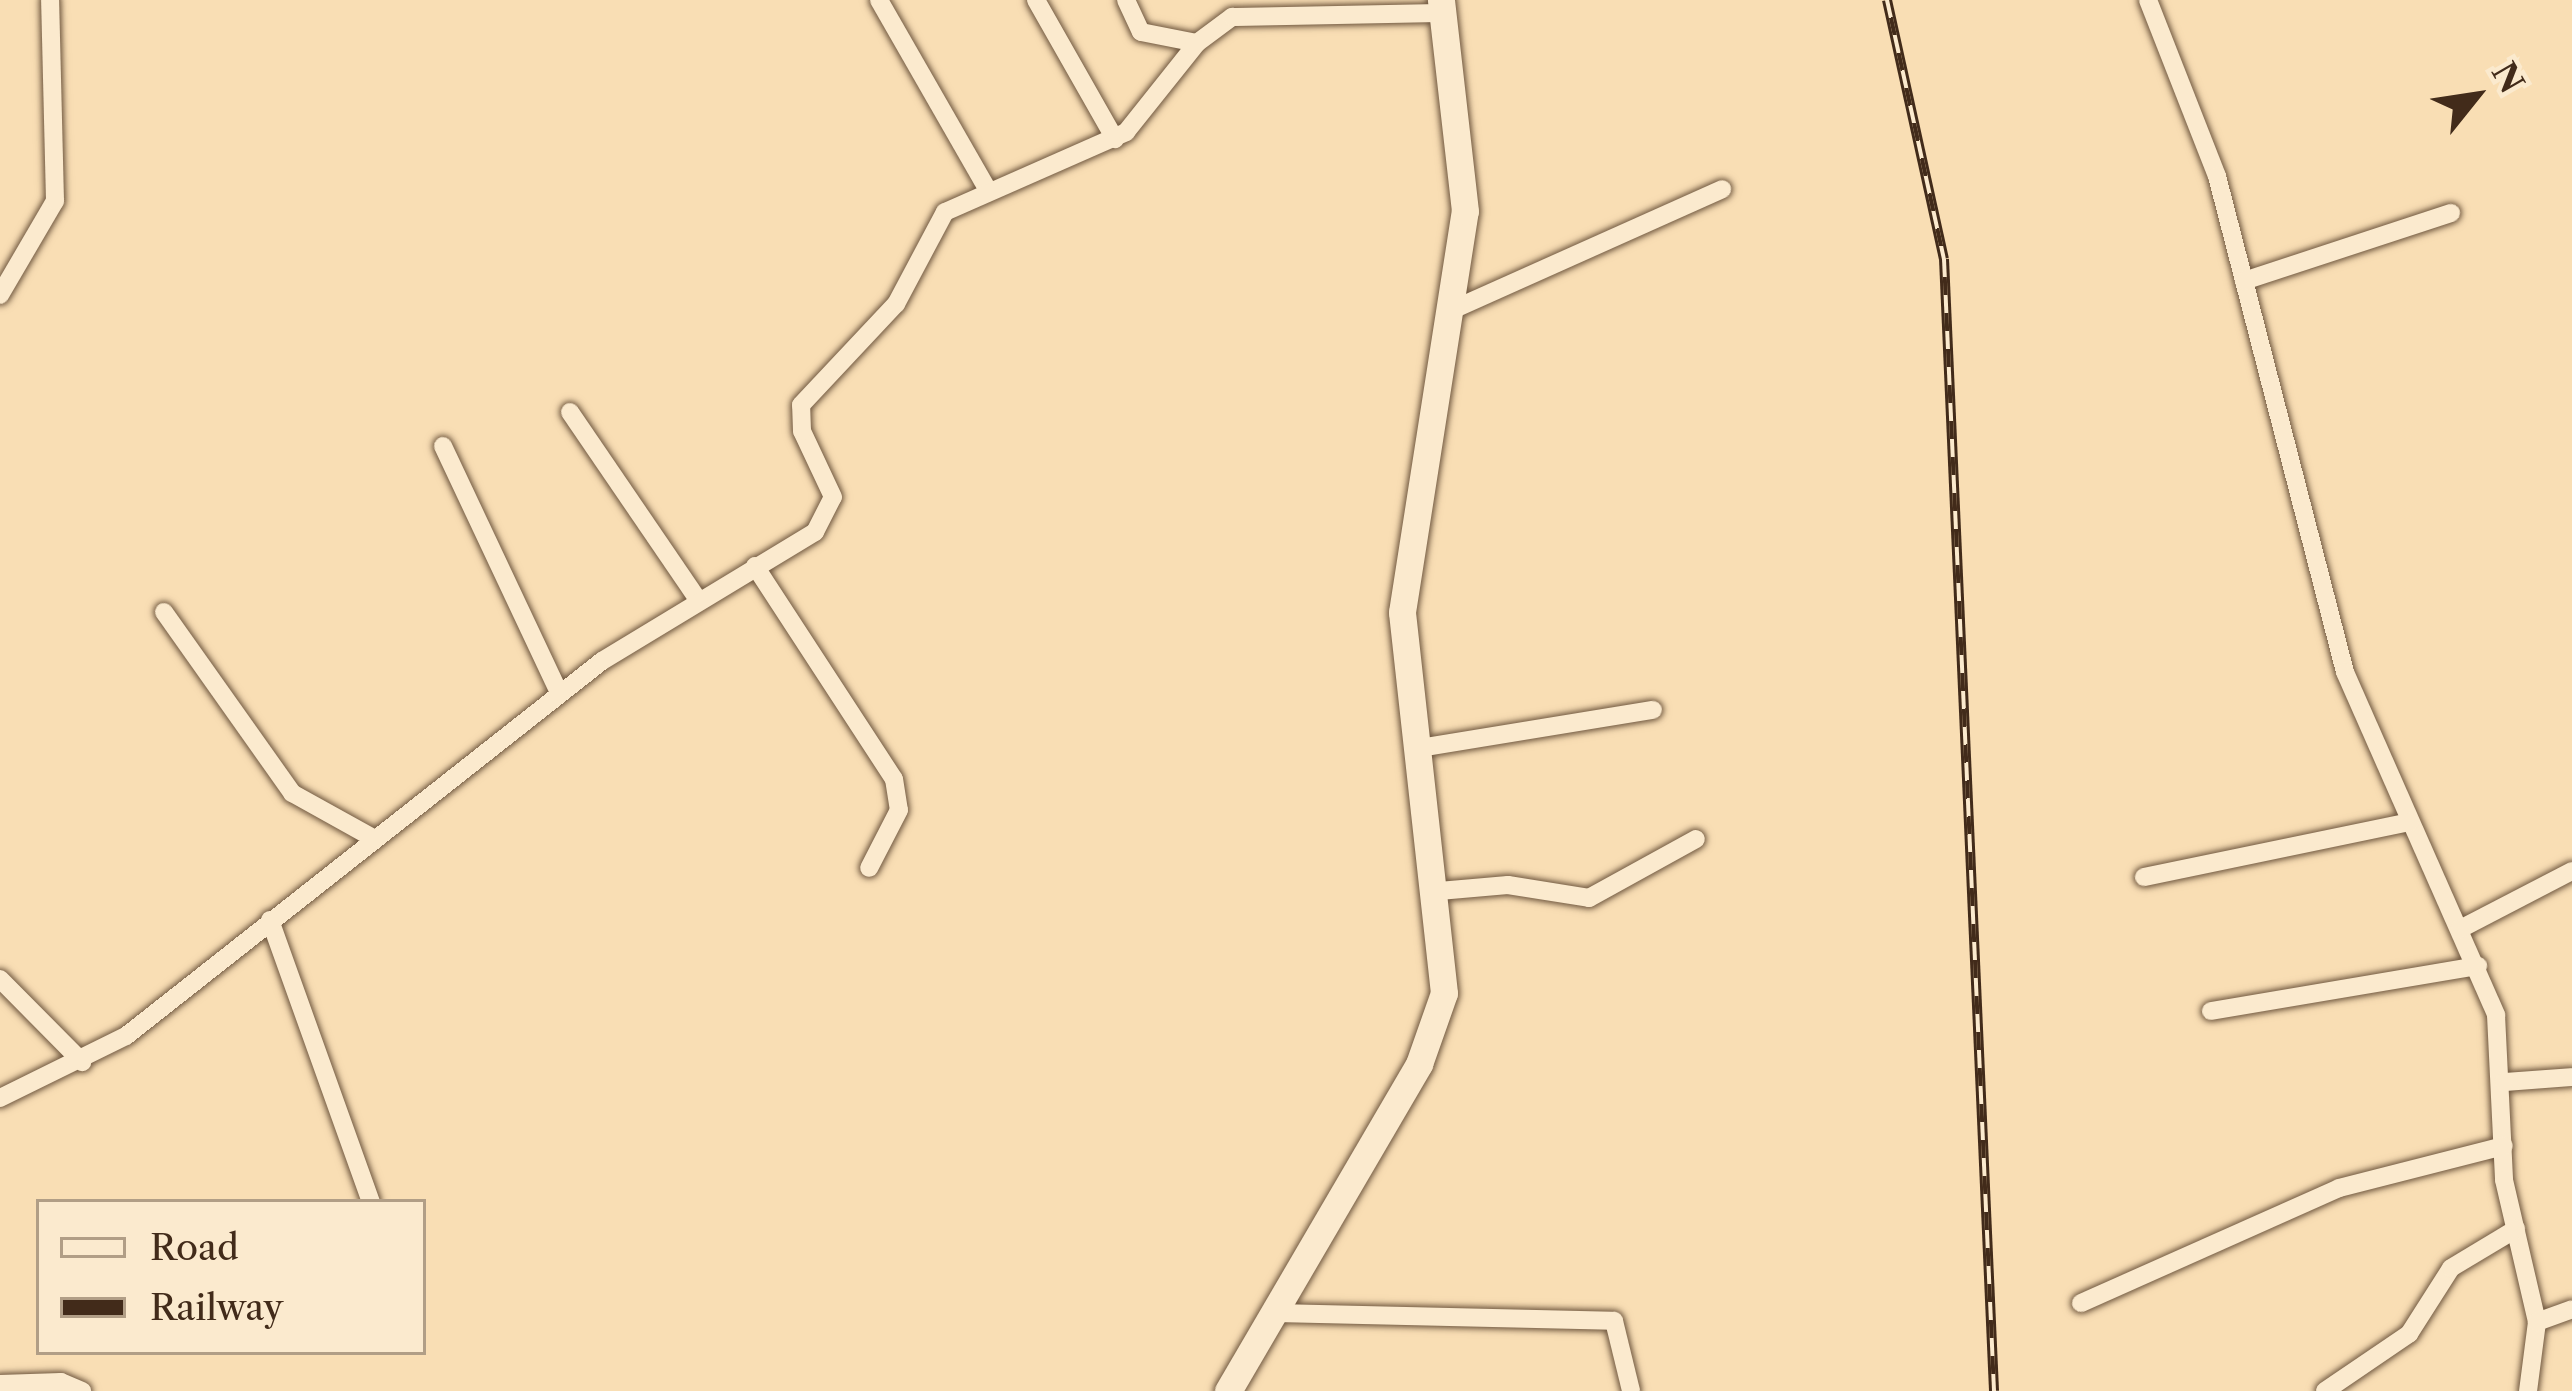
<!DOCTYPE html>
<style>
body{margin:0}
#map{position:relative;width:2572px;height:1391px;overflow:hidden;background:#f9deb4;font-family:"Libre Caslon Text",serif}
div>[style]{position:absolute}
[style*='--x']{left:calc(var(--x)*1px);top:calc(var(--y)*1px);width:calc(var(--w)*1px);rotate:calc(var(--a)*1deg)}
.roads{filter:drop-shadow(0 0 3px #705840) drop-shadow(0 0 3px #705840)}
.street>*{height:18px;margin:-9px;padding:0 9px;transform-origin:9px;border-radius:9px;background:#fbeace}
.secondary>*{height:27px;margin:-13.5px;padding:0 13.5px;transform-origin:13.5px;border-radius:13.5px;background:#fbeace}
.rail>*{height:10px;margin-top:-5px;transform-origin:0;background:repeating-linear-gradient(90deg,#fbeace 0 18px,#422b1a 0 36px);box-sizing:border-box;border-block:3px solid #422b1a}
span{translate:-50% -50%;white-space:nowrap;text-align:center;line-height:1.15;-webkit-text-stroke:10px #fbeace;paint-order:stroke}
.legend{position:absolute;left:36px;top:1199px;width:390px;height:156px;box-sizing:border-box;background:#fbeace;border:3px solid #b19e86;margin:0;padding:15px 21px;list-style:none;font-size:36px;color:#422b1a}
.legend li{display:flex;align-items:center;gap:24px;height:60px}
.legend b{width:60px;border:3px solid #b19e86}
.north{position:absolute;left:2416px;top:36px;width:120px;height:120px;-webkit-text-stroke:9px #fbeace;paint-order:stroke;rotate:60deg;font-size:33px;font-weight:700;line-height:48px;text-align:center;color:#422b1a}
.north::after{content:'';display:block;margin:auto;width:42px;height:54px;background:#422b1a;clip-path:polygon(50% 0,100% 100%,50% 72%,0 100%)}
</style>
<div id="map">
<div class="roads">
<div class="street">
<i style="--x:879;--y:0;--w:221;--a:60.2"></i>
<i style="--x:1036;--y:0;--w:160;--a:60.4"></i>
<i style="--x:1126;--y:0;--w:35;--a:65"></i>
<i style="--x:1141;--y:32;--w:57;--a:11.1"></i>
<i style="--x:2148;--y:0;--w:189;--a:68.6"></i>
<i style="--x:2217;--y:176;--w:512;--a:75.53"></i>
<i style="--x:2345;--y:672;--w:375;--a:66.2"></i>
<i style="--x:2496;--y:1015;--w:165;--a:87.2"></i>
<i style="--x:2504;--y:1180;--w:146;--a:76.9"></i>
<i style="--x:2537;--y:1322;--w:70;--a:97.4"></i>
<i style="--x:2244;--y:281;--w:218;--a:-18.2"></i>
<i style="--x:0;--y:295;--w:109;--a:-59.7"></i>
<i style="--x:55;--y:201;--w:201;--a:-91.4"></i>
<i style="--x:1452;--y:310;--w:296;--a:-24.1"></i>
<i style="--x:570;--y:412;--w:224;--a:55.7"></i>
<i style="--x:443;--y:446;--w:273;--a:64.8"></i>
<i style="--x:755;--y:566;--w:254;--a:56.9"></i>
<i style="--x:894;--y:779;--w:31;--a:81"></i>
<i style="--x:899;--y:810;--w:65;--a:117.3"></i>
<i style="--x:164;--y:612;--w:222;--a:54.7"></i>
<i style="--x:292;--y:793;--w:93;--a:29.1"></i>
<i style="--x:1420;--y:748;--w:236;--a:-9.3"></i>
<i style="--x:2144;--y:877;--w:271;--a:-11.7"></i>
<i style="--x:1439;--y:891;--w:69;--a:-5"></i>
<i style="--x:1508;--y:885;--w:82;--a:9.1"></i>
<i style="--x:1589;--y:898;--w:122;--a:-28.9"></i>
<i style="--x:270;--y:920;--w:300;--a:70.3"></i>
<i style="--x:2460;--y:929;--w:126;--a:-27.4"></i>
<i style="--x:0;--y:979;--w:117;--a:45.3"></i>
<i style="--x:2211;--y:1011;--w:271;--a:-9.6"></i>
<i style="--x:2504;--y:1082;--w:68;--a:-4.2"></i>
<i style="--x:0;--y:1098;--w:140;--a:-26.2"></i>
<i style="--x:126;--y:1036;--w:606;--a:-38.23"></i>
<i style="--x:602;--y:661;--w:249;--a:-31.2"></i>
<i style="--x:815;--y:532;--w:39;--a:-63"></i>
<i style="--x:833;--y:497;--w:73;--a:-115.2"></i>
<i style="--x:802;--y:431;--w:26;--a:-92"></i>
<i style="--x:801;--y:405;--w:139;--a:-46.8"></i>
<i style="--x:896;--y:304;--w:104;--a:-62"></i>
<i style="--x:945;--y:212;--w:198;--a:-23.8"></i>
<i style="--x:1126;--y:132;--w:114;--a:-51.4"></i>
<i style="--x:1197;--y:43;--w:44;--a:-36.6"></i>
<i style="--x:1232;--y:17;--w:211;--a:-1.1"></i>
<i style="--x:2081;--y:1303;--w:282;--a:-24"></i>
<i style="--x:2339;--y:1188;--w:170;--a:-14.3"></i>
<i style="--x:1274;--y:1313;--w:340;--a:1.3"></i>
<i style="--x:1614;--y:1321;--w:72;--a:76.3"></i>
<i style="--x:2537;--y:1322;--w:37;--a:-20"></i>
<i style="--x:0;--y:1384;--w:61;--a:-1.9"></i>
<i style="--x:61;--y:1382;--w:23;--a:23"></i>
<i style="--x:2325;--y:1391;--w:102;--a:-34.2"></i>
<i style="--x:2409;--y:1334;--w:78;--a:-57.5"></i>
<i style="--x:2451;--y:1268;--w:76;--a:-31"></i>
</div>
<div class="secondary">
<i style="--x:1228;--y:1391;--w:379;--a:-59.7"></i>
<i style="--x:1419;--y:1064;--w:75;--a:-70.6"></i>
<i style="--x:1444;--y:993;--w:383;--a:-96.3"></i>
<i style="--x:1402;--y:612;--w:406;--a:-81.1"></i>
<i style="--x:1465;--y:211;--w:212;--a:-96.5"></i>
</div>
</div>
<div class="rail">
<i style="--x:1887;--y:0;--w:265;--a:77.6"></i>
<i style="--x:1944;--y:259;--w:1133;--a:87.47"></i>
</div>
<ul class="legend">
<li><b style="height:15px;background:#fbeace"></b>Road</li>
<li><b style="height:15px;background:#422b1a"></b>Railway</li>
</ul>
<div class="north">N</div>
</div>
